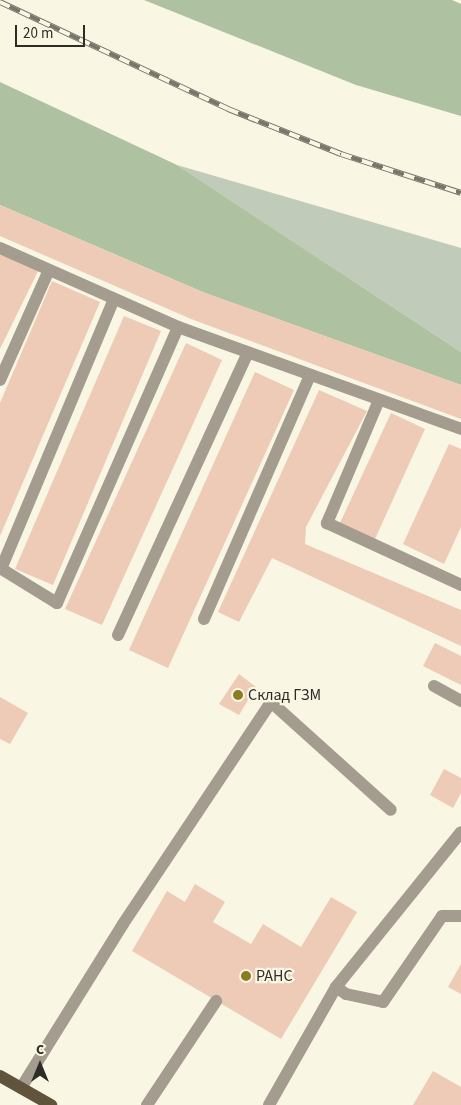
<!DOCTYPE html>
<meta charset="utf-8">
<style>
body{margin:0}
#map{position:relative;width:461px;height:1105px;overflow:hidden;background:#f9f6e3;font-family:"Source Sans 3",sans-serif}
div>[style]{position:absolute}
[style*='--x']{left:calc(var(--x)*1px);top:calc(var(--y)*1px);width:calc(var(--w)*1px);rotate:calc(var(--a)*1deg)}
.green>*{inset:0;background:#c0ccb9}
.forest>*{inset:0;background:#aec1a1}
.building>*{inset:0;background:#edcbb6}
.minor>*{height:12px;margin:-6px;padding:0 6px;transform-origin:6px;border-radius:6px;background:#a49c8f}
.major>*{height:12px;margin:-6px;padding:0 6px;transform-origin:6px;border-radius:6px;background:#61543c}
.rail>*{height:5.5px;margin-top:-2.75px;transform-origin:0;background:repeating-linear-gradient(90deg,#f9f6e3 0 11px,#78766b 0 22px);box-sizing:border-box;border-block:1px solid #78766b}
.dots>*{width:14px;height:14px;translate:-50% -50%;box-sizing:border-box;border:2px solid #f9f6e3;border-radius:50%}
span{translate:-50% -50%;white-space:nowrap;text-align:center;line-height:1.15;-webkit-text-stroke:4.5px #f9f6e3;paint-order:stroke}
.poi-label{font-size:16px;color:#2d2c25}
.left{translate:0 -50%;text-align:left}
.north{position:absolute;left:15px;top:1040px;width:50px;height:50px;-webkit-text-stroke:4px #f9f6e3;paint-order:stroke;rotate:0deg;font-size:14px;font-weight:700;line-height:20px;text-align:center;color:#2d2c25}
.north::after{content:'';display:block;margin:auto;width:18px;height:22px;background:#2d2c25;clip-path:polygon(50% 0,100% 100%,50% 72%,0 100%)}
.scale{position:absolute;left:15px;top:25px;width:70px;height:22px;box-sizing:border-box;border:2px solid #2d2c25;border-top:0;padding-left:6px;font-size:15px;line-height:18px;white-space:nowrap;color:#2d2c25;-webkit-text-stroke:4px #f9f6e3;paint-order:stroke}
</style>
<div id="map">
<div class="green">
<i style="clip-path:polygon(177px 165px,461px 248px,461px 352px)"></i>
</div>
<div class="forest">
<i style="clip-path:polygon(144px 0,452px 0,461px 4px,461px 116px,356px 85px)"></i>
<i style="clip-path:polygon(0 82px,177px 165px,461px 352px,461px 385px,205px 293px,0 205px)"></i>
</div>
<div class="building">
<i style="clip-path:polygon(0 205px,205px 293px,461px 385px,461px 419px,191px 319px,0 236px)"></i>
<i style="clip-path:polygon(0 251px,39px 269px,0 349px)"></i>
<i style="clip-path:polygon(52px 281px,100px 302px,0 536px,0 403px)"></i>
<i style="clip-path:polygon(124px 316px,161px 331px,53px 585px,15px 569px)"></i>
<i style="clip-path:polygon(186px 343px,222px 360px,102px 625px,65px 609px)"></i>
<i style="clip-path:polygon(255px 372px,294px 390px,168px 668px,129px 650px)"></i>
<i style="clip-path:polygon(319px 390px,367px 411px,306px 527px,305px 544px,461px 610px,461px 646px,272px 558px,239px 622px,218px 612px)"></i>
<i style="clip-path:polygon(391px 413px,425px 429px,375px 539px,340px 523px)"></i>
<i style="clip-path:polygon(449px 444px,461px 449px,461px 527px,444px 564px,403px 544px)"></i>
<i style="clip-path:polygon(435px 643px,461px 656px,461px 685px,423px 666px)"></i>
<i style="clip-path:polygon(239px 674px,256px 687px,239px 715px,219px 704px)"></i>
<i style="clip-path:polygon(0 697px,28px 713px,10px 744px,0 739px)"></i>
<i style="clip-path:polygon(444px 769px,461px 778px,461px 793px,453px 808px,430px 795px)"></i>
<i style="clip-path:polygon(195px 884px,225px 902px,213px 922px,251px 944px,263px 924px,301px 947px,331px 897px,357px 912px,281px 1039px,132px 951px,167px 891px,185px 902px)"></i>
<i style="clip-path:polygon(461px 964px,461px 994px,448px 987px)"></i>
<i style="clip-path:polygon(433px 1071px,461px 1087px,461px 1105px,413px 1105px)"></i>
</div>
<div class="minor">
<i style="--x:0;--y:248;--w:195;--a:23.9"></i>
<i style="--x:178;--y:327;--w:301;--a:19.8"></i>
<i style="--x:0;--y:380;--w:120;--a:-66"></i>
<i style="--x:379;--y:400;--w:134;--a:112.9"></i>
<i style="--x:327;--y:523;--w:148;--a:24.8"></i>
<i style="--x:0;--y:568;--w:67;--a:31.6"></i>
<i style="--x:57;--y:603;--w:301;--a:-66.3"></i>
<i style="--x:1;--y:569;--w:293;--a:-67.3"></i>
<i style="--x:204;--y:619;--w:266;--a:-66.5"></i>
<i style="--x:118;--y:635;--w:311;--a:-65.3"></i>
<i style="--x:434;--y:686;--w:31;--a:29"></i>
<i style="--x:336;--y:987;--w:12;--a:35"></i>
<i style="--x:346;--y:994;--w:38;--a:12"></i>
<i style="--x:383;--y:1002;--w:104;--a:-55.5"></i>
<i style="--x:442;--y:916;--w:19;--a:0"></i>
<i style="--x:21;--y:1088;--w:193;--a:-58.1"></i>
<i style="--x:123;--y:924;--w:267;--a:-56.3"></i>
<i style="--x:271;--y:702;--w:161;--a:42"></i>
<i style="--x:147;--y:1105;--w:125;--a:-56.4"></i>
<i style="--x:269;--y:1105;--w:136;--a:-60.4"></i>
<i style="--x:336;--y:987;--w:199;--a:-51.1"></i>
</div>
<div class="major">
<i style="--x:0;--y:1076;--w:59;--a:29.6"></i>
</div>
<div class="rail">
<i style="--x:0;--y:2;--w:252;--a:25.1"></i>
<i style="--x:228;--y:109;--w:122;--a:21.7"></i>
<i style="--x:341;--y:154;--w:126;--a:18"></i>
</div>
<div class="dots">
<i style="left:238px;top:695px;background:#8b7b21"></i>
<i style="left:246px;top:976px;background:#8b7b21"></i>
</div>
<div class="poi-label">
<span class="left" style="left:248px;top:695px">Склад ГЗМ</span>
<span class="left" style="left:256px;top:976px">РАНС</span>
</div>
<div class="north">С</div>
<div class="scale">20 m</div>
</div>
